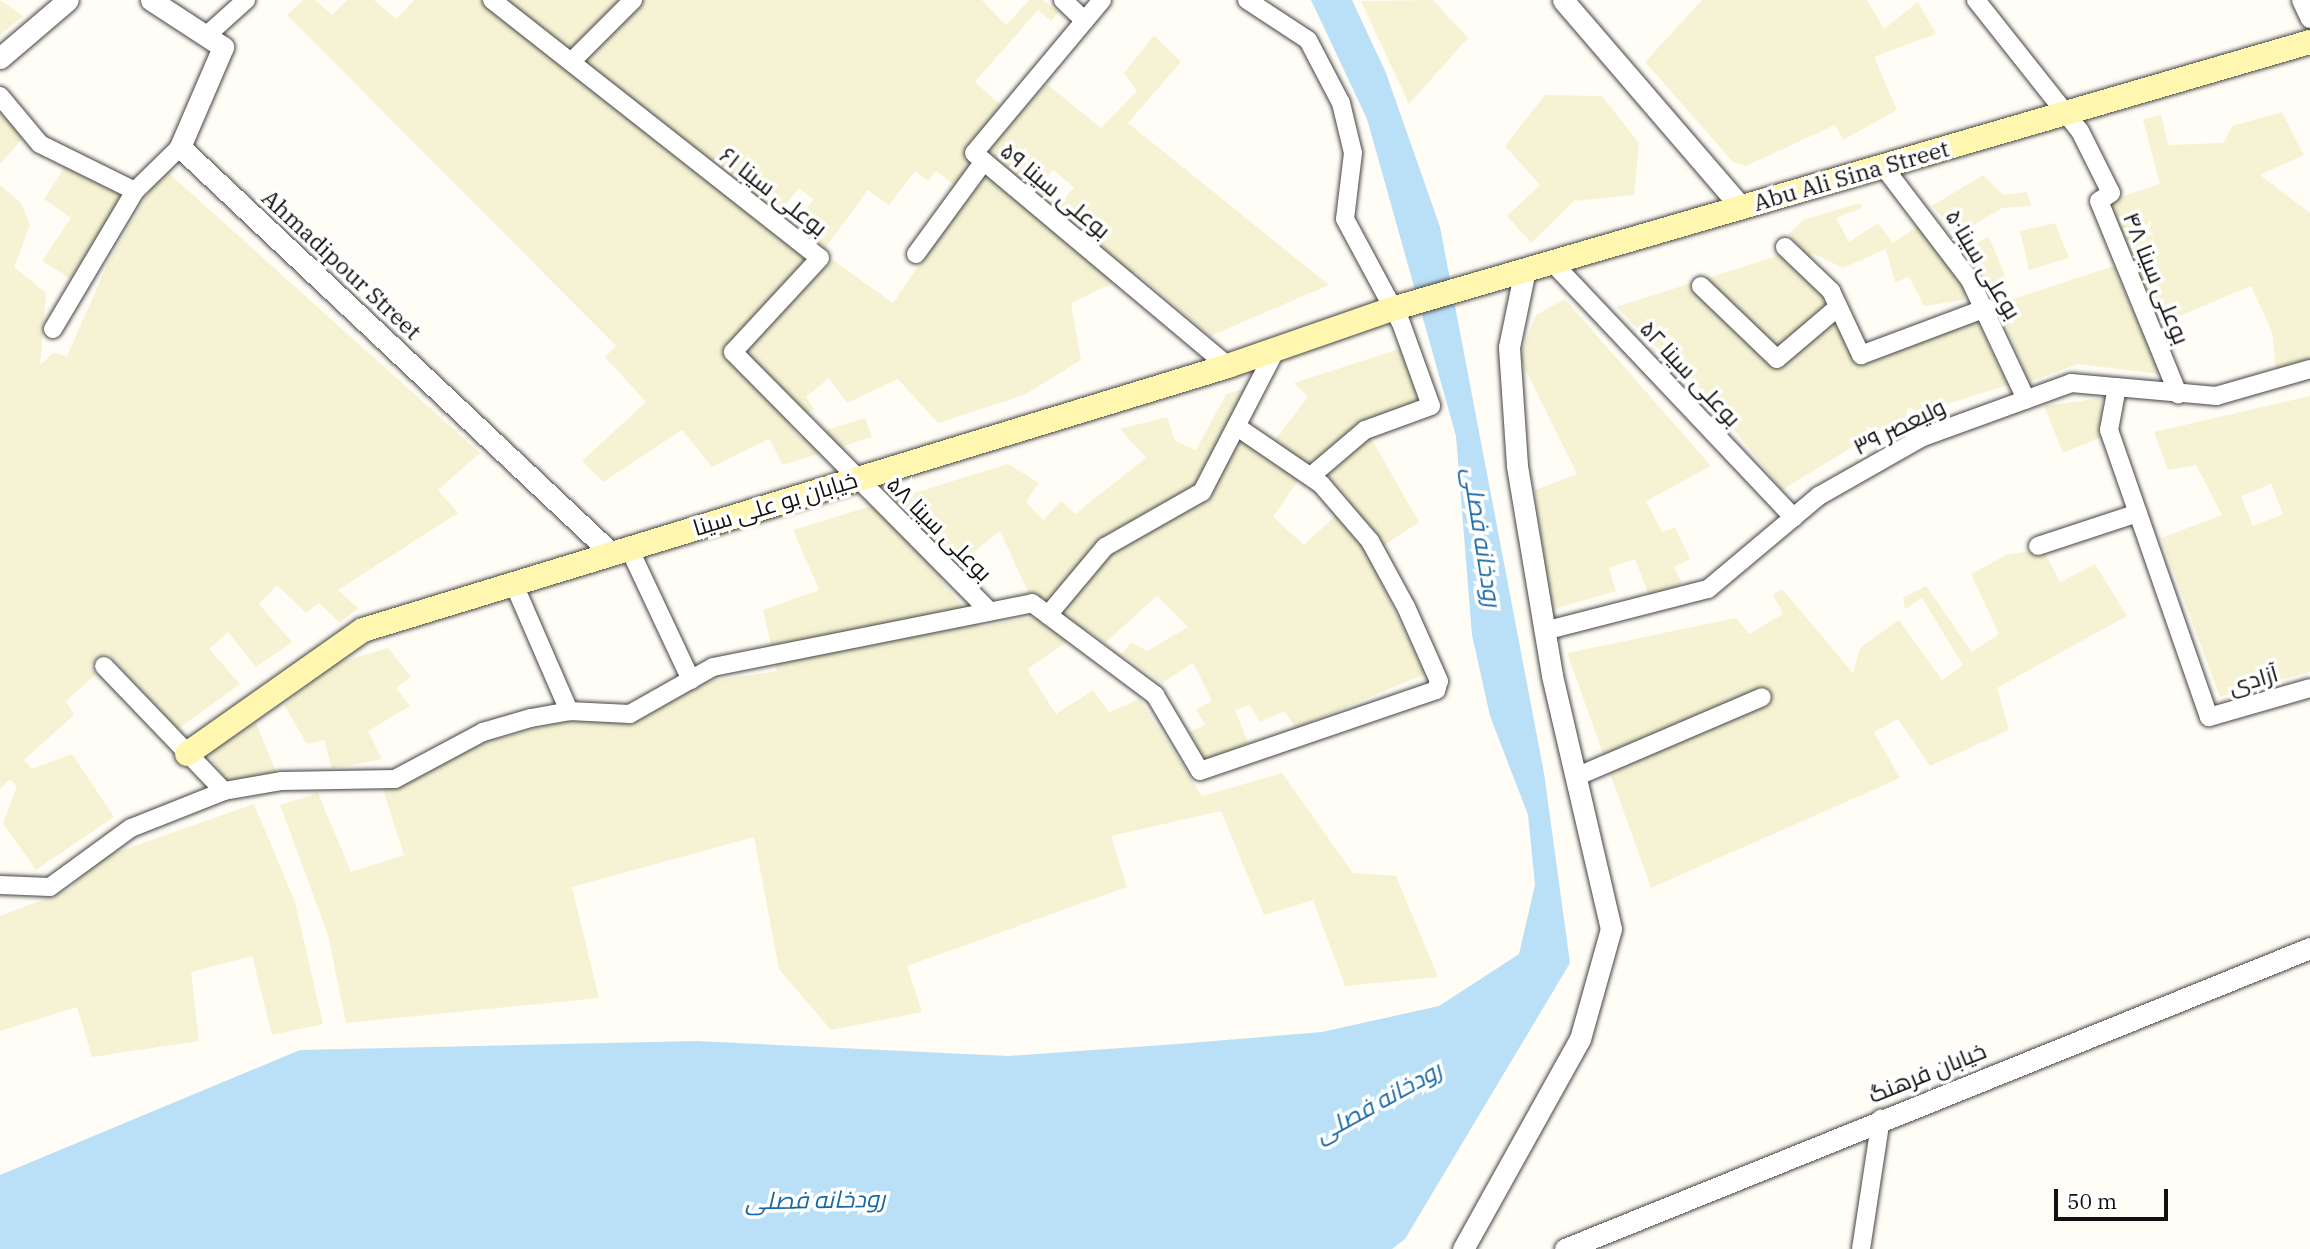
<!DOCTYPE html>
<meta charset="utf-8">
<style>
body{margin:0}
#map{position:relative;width:2310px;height:1249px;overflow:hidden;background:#fffdf5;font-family:"IBM Plex Serif",Cairo,serif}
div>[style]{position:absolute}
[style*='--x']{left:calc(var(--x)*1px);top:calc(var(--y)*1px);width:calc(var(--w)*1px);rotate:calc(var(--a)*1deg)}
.farmland>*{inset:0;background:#f6f3d4}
.water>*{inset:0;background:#b9e0f7}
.roads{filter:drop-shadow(0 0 2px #444) drop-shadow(0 0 2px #444)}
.minor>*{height:18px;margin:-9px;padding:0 9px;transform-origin:9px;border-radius:9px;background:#fff}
.tertiary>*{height:21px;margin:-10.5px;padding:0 10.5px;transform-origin:10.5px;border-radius:10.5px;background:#fff}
.secondary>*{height:24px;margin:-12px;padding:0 12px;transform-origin:12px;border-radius:12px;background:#fff6b0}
span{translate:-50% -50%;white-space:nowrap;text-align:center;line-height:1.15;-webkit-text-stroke:7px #fff;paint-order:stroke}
.street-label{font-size:23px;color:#111}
.water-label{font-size:24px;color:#1768a6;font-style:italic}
.scale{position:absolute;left:2054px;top:1189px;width:114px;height:32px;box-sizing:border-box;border:4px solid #111;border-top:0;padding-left:9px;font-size:21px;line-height:24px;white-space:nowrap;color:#111;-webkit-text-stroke:5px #fff;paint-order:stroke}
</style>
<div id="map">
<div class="farmland">
<i style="clip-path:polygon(0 0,23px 16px,0 35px)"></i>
<i style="clip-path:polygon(evenodd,303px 0,315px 0,332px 15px,347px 0,374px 0,396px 19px,414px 0,982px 0,1006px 25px,1029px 0,1043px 0,1058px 13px,1051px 21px,1038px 10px,975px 82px,1015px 118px,1047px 84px,1101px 128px,1137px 91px,1124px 73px,1154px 35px,1181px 62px,1128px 123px,1329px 285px,1210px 336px,1136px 272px,1071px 303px,1081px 360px,1024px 395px,938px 423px,898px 379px,847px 403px,829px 378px,806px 397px,814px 409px,788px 424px,801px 438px,865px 418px,872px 437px,783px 465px,769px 439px,712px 467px,682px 430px,603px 482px,582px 461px,646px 402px,605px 357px,616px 346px,287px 15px,303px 0,1053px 170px,1074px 187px,1057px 208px,1036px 191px,1053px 170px,303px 0,915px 171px,928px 181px,936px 171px,967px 195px,893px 303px,833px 260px,824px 270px,769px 226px,799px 188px,813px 199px,796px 225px,825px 248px,868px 190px,889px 205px,915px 171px)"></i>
<i style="clip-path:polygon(1433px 0,1468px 38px,1409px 104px,1361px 1px)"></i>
<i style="clip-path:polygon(1702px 0,1867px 0,1884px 29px,1918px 2px,1936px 34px,1874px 57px,1897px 110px,1843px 140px,1835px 125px,1746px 166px,1733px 162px,1645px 62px)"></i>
<i style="clip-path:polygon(1545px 95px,1602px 96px,1639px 143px,1634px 195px,1574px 201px,1531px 243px,1507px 216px,1540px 185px,1505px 146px)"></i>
<i style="clip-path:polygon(0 99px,29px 131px,0 164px)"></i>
<i style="clip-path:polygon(2282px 112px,2304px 155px,2260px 175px,2310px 213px,2310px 360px,2276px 369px,2272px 332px,2251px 286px,2158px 325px,2108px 201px,2160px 184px,2143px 120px,2161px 114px,2168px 145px,2223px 143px,2232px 126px)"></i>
<i style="clip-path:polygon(70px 159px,126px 195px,70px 279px,42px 261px,71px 218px,44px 199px)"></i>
<i style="clip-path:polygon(163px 168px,480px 453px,438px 490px,458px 513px,338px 590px,358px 608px,340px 623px,319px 603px,306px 613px,277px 585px,259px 604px,292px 642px,256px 667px,228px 632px,209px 649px,240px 684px,178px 729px,107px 652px,90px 665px,96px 674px,66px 701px,74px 715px,24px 760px,32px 769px,72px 754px,114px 817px,36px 870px,3px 824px,17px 786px,10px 779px,0 789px,0 185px,21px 203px,30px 225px,14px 267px,46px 293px,40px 365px,53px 353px,67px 356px,108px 263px)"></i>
<i style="clip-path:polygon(1983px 175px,2003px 195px,2026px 192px,2032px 206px,2002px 208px,1958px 234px,1932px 206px)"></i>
<i style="clip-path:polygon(1860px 203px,1862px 208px,1836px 218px,1849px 242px,1878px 223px,1893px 243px,1923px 223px,1966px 280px,1964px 300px,1924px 306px,1909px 277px,1895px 282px,1886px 249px,1843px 268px,1812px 253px,1799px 269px,1837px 308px,1864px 355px,1976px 319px,2008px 385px,1896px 420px,1782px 490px,1713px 403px,1616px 307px,1802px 248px,1788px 234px,1803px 220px)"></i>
<i style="clip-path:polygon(2055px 223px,2069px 258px,2029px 270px,2020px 231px)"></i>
<i style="clip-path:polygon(1989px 237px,2006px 278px,1992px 284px,1975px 273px,1960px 250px)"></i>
<i style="clip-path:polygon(2114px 266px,2160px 374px,2078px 364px,2029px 382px,1998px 304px)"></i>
<i style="clip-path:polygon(1565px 299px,1711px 466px,1646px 501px,1662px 532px,1675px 527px,1690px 559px,1674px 567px,1682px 583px,1649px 596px,1635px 559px,1609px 568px,1616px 591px,1551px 610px,1535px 490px,1577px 474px,1519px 357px,1536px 315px)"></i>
<i style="clip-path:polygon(evenodd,1402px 348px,1422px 399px,1363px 424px,1419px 522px,1368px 556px,1425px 674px,1296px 728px,1284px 711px,1260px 722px,1250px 705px,1235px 710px,1248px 743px,1206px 761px,1190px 732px,1205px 725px,1196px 710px,1212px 701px,1193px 663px,1162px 683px,1122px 654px,1131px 642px,1147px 651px,1188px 627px,1157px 596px,1105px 643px,1086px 629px,1027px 669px,1056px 714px,1093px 690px,1109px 712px,1140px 699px,1202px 796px,1282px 773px,1353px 873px,1396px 876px,1438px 977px,1345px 986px,1313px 900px,1264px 915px,1221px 811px,1111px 836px,1127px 887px,907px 966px,922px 1012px,831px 1030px,779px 969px,754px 837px,572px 887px,599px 998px,346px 1023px,328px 935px,280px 805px,318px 793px,351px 872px,404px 855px,383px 790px,484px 742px,578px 718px,628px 724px,709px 681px,777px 671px,763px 610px,819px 590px,793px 530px,1008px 464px,1039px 483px,1026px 502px,1043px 520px,1061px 501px,1075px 514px,1146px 458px,1120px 429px,1167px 417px,1175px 441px,1196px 450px,1226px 394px,1248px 388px,1228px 428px,1265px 453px,1308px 397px,1294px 383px,1402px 348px,1313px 459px,1351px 501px,1304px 545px,1273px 517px,1313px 459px,1402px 348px,1000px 531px,1039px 616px,980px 627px,940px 579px,1000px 531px)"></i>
<i style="clip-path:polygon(evenodd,2310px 386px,2310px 672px,2220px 697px,2161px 538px,2222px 515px,2196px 465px,2168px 470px,2154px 432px,2310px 396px,2310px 386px,2271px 484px,2283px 514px,2253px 526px,2241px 496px,2271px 484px)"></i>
<i style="clip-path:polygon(2102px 398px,2100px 438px,2063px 453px,2044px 406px)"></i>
<i style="clip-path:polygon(2043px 549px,2060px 582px,2095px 564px,2127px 616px,1997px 688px,2009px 730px,1930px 766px,1898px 719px,1874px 732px,1900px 778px,1651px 888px,1567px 653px,1736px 618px,1749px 634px,1783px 614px,1773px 595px,1782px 589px,1853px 673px,1860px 648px,1899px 620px,1942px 680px,1963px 665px,1922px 598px,1905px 609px,1903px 598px,1926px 586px,1972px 652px,1999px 634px,1971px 574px,2006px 555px)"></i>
<i style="clip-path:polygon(388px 648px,411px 677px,396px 688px,410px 706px,368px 731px,382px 759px,332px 769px,324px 740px,307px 744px,284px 705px,334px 664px)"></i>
<i style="clip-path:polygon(256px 723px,277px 774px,230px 786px,208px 753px)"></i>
<i style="clip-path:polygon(254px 804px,295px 902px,323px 1024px,272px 1035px,252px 956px,191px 972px,199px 1041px,92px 1057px,77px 1007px,0 1031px,0 916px,69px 890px,97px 859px)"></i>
</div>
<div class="water">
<i style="clip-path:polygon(1311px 0,1352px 0,1386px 73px,1440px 227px,1544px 773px,1570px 963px,1405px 1239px,1392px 1249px,0 1249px,0 1175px,300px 1050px,697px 1041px,1008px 1056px,1177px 1044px,1322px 1032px,1439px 1006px,1519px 954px,1535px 885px,1528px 815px,1490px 716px,1472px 635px,1456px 436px,1367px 119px)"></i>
</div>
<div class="roads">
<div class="minor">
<i style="--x:492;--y:0;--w:417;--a:38.2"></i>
<i style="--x:820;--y:258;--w:128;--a:132.8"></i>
<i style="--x:733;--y:352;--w:364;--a:45.3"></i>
<i style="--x:1063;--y:0;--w:30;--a:44"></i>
<i style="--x:1102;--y:0;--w:199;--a:129.9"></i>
<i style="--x:974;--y:153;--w:331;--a:40"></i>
<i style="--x:1247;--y:0;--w:73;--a:33.3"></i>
<i style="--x:1308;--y:40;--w:71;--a:62.4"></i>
<i style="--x:1341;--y:103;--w:51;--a:76.5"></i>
<i style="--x:1353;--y:153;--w:66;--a:96.9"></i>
<i style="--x:1345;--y:219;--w:118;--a:61.7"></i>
<i style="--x:1401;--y:323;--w:88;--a:70.1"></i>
<i style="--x:1431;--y:406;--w:70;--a:160"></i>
<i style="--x:1365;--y:430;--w:71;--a:139.6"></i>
<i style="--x:1976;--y:0;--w:167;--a:51.6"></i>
<i style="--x:2080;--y:131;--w:69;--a:63.4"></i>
<i style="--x:2111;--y:193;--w:14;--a:146"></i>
<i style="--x:2099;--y:201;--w:209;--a:67.7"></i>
<i style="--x:2301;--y:0;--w:21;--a:65"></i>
<i style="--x:206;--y:36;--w:54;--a:-42"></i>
<i style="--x:571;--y:62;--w:88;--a:-45"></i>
<i style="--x:0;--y:96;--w:62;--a:50.2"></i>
<i style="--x:40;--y:144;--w:106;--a:26.3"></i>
<i style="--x:1883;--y:166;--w:143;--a:52.7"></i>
<i style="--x:1970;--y:280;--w:132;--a:64.8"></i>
<i style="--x:1785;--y:247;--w:64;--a:43.7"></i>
<i style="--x:1831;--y:291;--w:71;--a:64.9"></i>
<i style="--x:1861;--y:355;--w:134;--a:-20.6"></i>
<i style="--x:916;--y:254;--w:115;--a:-53.8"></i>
<i style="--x:1552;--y:262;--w:352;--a:46.6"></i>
<i style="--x:1701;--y:286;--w:105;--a:43.8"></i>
<i style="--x:1777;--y:359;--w:80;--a:-40.4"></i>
<i style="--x:53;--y:329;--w:161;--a:-59.3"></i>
<i style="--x:135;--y:191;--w:63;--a:-44.4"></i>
<i style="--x:2117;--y:387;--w:44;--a:100.5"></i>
<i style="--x:2109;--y:430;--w:304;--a:70.8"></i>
<i style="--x:2209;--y:717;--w:105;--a:-16"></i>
<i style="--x:628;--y:546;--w:148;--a:64.8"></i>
<i style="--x:2038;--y:546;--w:105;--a:-18.3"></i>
<i style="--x:513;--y:582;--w:141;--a:66.5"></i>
<i style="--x:1048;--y:615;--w:89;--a:-50"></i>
<i style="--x:1105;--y:547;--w:112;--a:-29.6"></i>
<i style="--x:1202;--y:492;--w:161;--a:-62.6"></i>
<i style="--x:1544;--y:631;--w:169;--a:-14.4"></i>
<i style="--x:1708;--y:589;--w:145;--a:-40"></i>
<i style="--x:1819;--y:496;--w:120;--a:-29.6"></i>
<i style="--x:1923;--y:437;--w:158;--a:-20"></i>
<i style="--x:2071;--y:383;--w:146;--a:5.1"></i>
<i style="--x:2216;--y:396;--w:98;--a:-16"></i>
<i style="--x:104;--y:666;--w:173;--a:46.2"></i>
<i style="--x:1578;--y:776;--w:200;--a:-23.2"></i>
<i style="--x:0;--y:885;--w:50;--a:2.3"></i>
<i style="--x:50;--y:887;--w:100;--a:-36.1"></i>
<i style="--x:131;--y:828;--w:100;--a:-21.7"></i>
<i style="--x:224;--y:791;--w:59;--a:-9.8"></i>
<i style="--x:282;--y:781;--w:113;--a:-1"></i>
<i style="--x:395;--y:779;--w:100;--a:-28.1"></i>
<i style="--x:483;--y:732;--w:50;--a:-16.3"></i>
<i style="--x:531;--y:718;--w:39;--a:-10"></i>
<i style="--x:569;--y:711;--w:61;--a:2.8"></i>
<i style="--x:630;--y:714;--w:95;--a:-29.5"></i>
<i style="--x:713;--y:667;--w:325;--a:-11.3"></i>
<i style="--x:1032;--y:603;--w:154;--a:36.8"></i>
<i style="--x:1155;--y:695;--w:88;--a:59.4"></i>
<i style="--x:1200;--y:771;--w:250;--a:-18.9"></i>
<i style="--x:1436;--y:690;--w:9;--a:-72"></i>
<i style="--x:1439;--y:681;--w:81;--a:-114"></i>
<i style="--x:1406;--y:607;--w:75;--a:-118.6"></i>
<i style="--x:1370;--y:541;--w:75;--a:-130.7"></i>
<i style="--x:1321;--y:484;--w:99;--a:-145.7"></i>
<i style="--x:1861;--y:1249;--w:132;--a:-81.3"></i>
</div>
<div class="tertiary">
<i style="--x:151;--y:0;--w:86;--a:33.1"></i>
<i style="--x:223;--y:47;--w:109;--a:113.3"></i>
<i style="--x:180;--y:147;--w:591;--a:43.29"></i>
<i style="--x:1563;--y:0;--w:273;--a:49.3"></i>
<i style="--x:0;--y:58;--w:89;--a:-40.5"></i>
<i style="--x:1463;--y:1249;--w:240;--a:-60.9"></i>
<i style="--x:1580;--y:1039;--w:114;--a:-74.3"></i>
<i style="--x:1611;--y:929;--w:261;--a:-103.1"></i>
<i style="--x:1552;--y:675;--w:213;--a:-99.5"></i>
<i style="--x:1517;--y:465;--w:118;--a:-93.9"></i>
<i style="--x:1509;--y:347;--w:79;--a:-78.3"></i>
<i style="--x:1565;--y:1249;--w:804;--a:-22"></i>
</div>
<div class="secondary">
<i style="--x:187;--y:754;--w:215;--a:-35.2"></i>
<i style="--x:363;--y:630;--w:904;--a:-16.97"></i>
<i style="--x:1228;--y:366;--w:174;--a:-19.2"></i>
<i style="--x:1392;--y:309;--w:956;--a:-16.22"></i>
</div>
</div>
<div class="street-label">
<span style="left:1851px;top:175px;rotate:-16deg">Abu Ali Sina Street</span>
<span style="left:1056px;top:190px;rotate:40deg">بوعلی سینا ۵۹</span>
<span style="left:774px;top:191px;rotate:38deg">بوعلی سینا ۶۱</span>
<span style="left:342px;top:264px;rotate:43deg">Ahmadipour Street</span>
<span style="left:1984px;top:264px;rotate:59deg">بوعلی سینا۵۰</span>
<span style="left:2157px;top:278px;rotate:68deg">بوعلی سینا ۴۸</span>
<span style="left:1691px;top:373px;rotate:47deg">بوعلی سینا ۵۲</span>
<span style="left:1899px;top:426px;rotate:-26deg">ولیعصر ۳۹</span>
<span style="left:775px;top:503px;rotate:-17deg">خیابان بو علی سینا</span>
<span style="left:940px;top:528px;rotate:45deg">بوعلی سینا ۵۸</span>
<span style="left:2253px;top:679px;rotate:-16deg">آزادی</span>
<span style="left:1927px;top:1072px;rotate:-22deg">خیابان فرهنگ</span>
</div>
<div class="water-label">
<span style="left:1482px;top:537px;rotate:81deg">رودخانه فصلی</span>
<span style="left:1378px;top:1102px;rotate:-29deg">رودخانه فصلی</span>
<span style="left:815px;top:1200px;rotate:-1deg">رودخانه فصلی</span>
</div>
<div class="scale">50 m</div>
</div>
